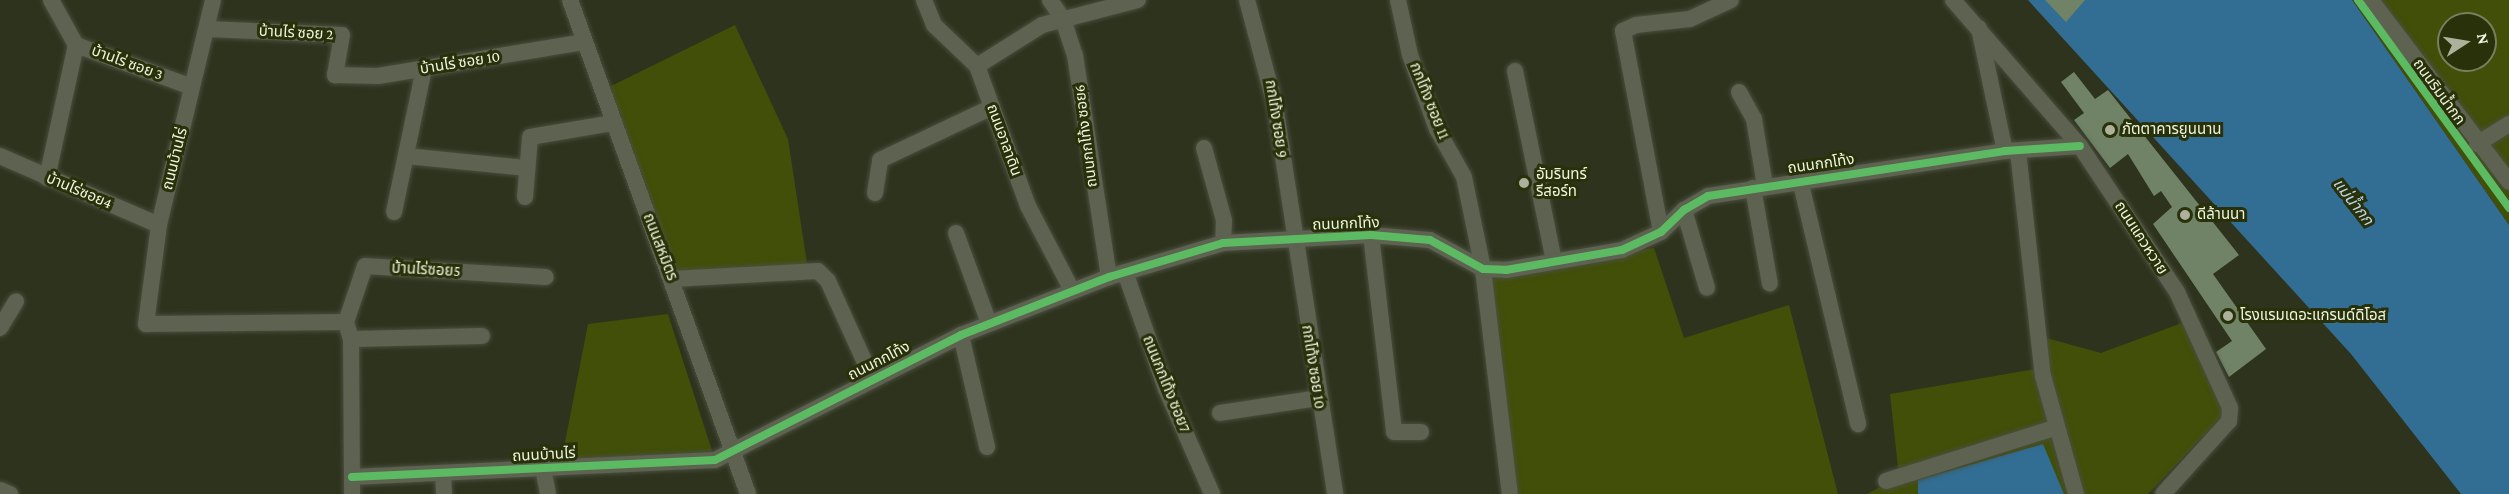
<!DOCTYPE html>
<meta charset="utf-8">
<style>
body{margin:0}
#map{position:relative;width:2509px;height:494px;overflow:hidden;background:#2e331e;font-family:"Crimson Pro","Noto Sans Thai",serif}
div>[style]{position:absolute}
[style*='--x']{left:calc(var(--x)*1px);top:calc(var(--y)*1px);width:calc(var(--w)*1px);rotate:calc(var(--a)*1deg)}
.green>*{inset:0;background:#414f08}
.water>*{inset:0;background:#326d93}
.building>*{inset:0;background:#708367}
.roads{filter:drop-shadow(0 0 2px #494e3d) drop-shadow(0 0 2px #494e3d)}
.minor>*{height:16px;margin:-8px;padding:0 8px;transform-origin:8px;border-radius:8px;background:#5d6251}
.cycleway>*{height:8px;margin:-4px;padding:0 4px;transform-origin:4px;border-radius:4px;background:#5cba63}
.dots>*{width:16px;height:16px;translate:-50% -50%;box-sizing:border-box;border:3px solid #283109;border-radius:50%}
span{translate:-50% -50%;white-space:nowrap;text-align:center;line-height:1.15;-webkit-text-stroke:6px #283109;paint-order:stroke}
.street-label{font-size:15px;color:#eef5df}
.poi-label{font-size:15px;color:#eef5df}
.left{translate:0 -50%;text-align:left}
.water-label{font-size:16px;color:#bdd6e9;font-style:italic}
.north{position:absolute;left:2437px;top:12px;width:60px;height:60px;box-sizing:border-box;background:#283109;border:2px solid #777f5f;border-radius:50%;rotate:78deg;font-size:16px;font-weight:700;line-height:24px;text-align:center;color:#eef5df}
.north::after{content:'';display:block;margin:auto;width:21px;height:27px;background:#abb19b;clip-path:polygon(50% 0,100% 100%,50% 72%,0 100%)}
</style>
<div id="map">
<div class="green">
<i style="clip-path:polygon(evenodd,2352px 0,2509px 0,2509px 225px,2505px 219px,2352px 0,2449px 24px,2485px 24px,2485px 60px,2449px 60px,2449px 24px)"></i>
<i style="clip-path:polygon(735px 25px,788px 139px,808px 270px,672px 279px,601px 91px)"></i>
<i style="clip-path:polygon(1654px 248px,1684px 338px,1789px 305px,1838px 494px,1510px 494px,1483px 269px)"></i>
<i style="clip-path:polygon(668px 314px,715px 460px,560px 468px,588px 324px)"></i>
<i style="clip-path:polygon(2190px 320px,2230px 408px,2148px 494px,1867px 494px,1899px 477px,1890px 394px,2042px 368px,2039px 336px,2101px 353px)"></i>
</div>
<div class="water">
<i style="clip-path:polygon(2028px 0,2352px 0,2509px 225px,2509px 494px,2461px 494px,2351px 354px)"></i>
<i style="clip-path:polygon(2043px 444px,2064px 494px,1918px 494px,1918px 480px)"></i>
</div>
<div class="building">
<i style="clip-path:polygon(2045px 0,2085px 0,2066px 22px)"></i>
<i style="clip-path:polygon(2074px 72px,2095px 99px,2108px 90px,2239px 255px,2213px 274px,2266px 349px,2229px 377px,2216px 352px,2232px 341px,2153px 224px,2172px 207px,2161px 191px,2154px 196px,2128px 154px,2110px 168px,2074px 120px,2084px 113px,2061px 82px)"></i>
</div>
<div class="roads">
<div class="minor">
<i style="--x:51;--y:0;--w:51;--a:60.9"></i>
<i style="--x:76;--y:45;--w:123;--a:19.9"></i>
<i style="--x:213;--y:0;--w:231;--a:103.5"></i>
<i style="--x:159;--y:225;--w:100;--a:97.5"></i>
<i style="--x:146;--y:324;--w:200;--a:-0.6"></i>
<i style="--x:346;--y:322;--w:18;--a:74"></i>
<i style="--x:351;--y:339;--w:155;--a:89.6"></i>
<i style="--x:570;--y:0;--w:525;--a:70.18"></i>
<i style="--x:924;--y:0;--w:27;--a:68"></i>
<i style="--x:934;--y:25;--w:59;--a:43.6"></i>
<i style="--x:977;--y:66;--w:149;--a:70"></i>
<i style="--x:1028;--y:206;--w:95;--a:62.4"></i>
<i style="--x:1050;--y:0;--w:23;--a:56"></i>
<i style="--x:1063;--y:19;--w:38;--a:72"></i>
<i style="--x:1075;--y:55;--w:225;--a:81.3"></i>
<i style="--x:1247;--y:0;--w:109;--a:75.1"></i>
<i style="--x:1275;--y:105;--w:394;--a:81.2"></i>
<i style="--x:1398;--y:0;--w:56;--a:77.7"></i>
<i style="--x:1410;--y:55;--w:79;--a:70"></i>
<i style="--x:1437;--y:129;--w:55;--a:60.6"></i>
<i style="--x:1464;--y:177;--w:94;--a:78.3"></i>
<i style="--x:1483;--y:269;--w:227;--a:83.2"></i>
<i style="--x:1953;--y:0;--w:194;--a:49"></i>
<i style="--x:2080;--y:146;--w:175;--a:56.4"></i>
<i style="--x:2177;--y:292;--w:128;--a:65.4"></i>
<i style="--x:2230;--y:408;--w:13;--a:94"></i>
<i style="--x:2229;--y:421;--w:98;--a:132.1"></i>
<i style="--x:2371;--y:0;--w:228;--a:52.8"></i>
<i style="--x:1979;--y:28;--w:126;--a:78.1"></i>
<i style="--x:208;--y:29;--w:134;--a:2.6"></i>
<i style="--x:342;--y:35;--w:41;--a:99.9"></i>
<i style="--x:335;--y:75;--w:43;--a:1.3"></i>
<i style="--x:378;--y:76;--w:208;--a:-9.4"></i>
<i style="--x:977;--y:66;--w:77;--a:-32.2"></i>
<i style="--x:1042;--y:25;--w:99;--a:-14.6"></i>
<i style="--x:1515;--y:71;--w:194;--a:78.4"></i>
<i style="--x:1739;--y:92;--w:31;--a:61"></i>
<i style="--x:1754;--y:119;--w:68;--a:80.7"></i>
<i style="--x:2477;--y:144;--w:38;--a:-32"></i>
<i style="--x:1204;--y:148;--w:75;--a:74.5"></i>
<i style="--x:1224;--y:220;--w:23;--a:92"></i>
<i style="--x:2018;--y:151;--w:226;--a:83.7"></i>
<i style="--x:2043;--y:376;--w:123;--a:74.4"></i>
<i style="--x:0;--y:156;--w:173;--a:23.5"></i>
<i style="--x:406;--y:156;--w:122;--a:5.7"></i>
<i style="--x:47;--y:178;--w:136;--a:-77.7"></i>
<i style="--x:1800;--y:180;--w:251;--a:76.6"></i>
<i style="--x:1753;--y:188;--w:97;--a:80"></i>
<i style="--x:875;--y:193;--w:33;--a:-81"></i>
<i style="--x:880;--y:160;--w:124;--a:-25.3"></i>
<i style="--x:525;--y:197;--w:60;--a:-85.2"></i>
<i style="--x:530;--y:137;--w:83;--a:-9.7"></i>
<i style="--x:1684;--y:210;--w:81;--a:73.6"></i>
<i style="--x:394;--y:212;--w:146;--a:-78.2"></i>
<i style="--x:1661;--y:232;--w:205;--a:-100.7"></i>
<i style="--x:1623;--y:31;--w:14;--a:-25"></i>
<i style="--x:1636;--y:25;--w:54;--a:-6.3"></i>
<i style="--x:1690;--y:19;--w:45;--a:-24.9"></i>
<i style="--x:956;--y:233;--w:96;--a:69.9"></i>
<i style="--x:1371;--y:235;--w:198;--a:83.3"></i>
<i style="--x:1394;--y:432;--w:27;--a:0"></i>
<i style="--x:1125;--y:272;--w:124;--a:70.7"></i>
<i style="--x:1166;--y:389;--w:115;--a:66.3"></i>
<i style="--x:672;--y:279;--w:146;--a:-3.1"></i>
<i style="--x:818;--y:271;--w:14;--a:45"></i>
<i style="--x:828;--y:281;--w:107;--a:65.6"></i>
<i style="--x:346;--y:322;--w:59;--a:-71.3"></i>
<i style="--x:365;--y:266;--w:181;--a:3.5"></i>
<i style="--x:0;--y:328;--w:31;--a:-59"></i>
<i style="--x:961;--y:335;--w:115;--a:76.9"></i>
<i style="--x:351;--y:339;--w:131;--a:-1.3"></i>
<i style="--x:1220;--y:413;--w:99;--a:-8.7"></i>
<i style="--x:543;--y:468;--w:26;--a:79"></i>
<i style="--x:443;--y:474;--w:20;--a:87"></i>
<i style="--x:352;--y:477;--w:363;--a:-2.7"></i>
<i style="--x:715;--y:460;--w:276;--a:-26.9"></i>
<i style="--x:961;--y:335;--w:159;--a:-21.4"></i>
<i style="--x:1109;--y:277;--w:119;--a:-16.6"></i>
<i style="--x:1223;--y:243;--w:148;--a:-3.1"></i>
<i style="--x:1371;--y:235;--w:59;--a:4.8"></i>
<i style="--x:1430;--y:240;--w:60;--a:28.7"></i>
<i style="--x:1483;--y:269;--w:23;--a:2"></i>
<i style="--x:1506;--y:270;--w:118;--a:-9.8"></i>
<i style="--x:1622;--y:250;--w:43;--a:-24.8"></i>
<i style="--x:1661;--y:232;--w:32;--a:-44"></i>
<i style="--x:1684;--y:210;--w:28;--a:-30"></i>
<i style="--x:1708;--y:196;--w:300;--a:-8.6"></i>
<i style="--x:2005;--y:151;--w:75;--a:-3.8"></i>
<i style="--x:1886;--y:481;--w:176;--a:-17.5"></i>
<i style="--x:0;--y:490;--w:11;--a:22"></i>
</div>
</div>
<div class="cycleway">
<i style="--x:2358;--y:0;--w:257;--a:54"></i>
<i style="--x:352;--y:477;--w:363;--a:-2.7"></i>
<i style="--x:715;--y:460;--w:276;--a:-26.9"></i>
<i style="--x:961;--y:335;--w:159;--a:-21.4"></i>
<i style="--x:1109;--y:277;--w:119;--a:-16.6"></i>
<i style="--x:1223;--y:243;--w:148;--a:-3.1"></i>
<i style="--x:1371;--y:235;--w:59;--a:4.8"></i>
<i style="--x:1430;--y:240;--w:60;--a:28.7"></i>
<i style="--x:1483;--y:269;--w:23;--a:2"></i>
<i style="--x:1506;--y:270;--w:118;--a:-9.8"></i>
<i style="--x:1622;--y:250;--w:43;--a:-24.8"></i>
<i style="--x:1661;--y:232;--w:32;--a:-44"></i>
<i style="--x:1684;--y:210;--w:28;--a:-30"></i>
<i style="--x:1708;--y:196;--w:300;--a:-8.6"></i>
<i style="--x:2005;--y:151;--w:75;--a:-3.8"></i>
</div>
<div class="dots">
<i style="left:2110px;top:130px;background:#abb19b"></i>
<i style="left:1524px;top:183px;background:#abb19b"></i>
<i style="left:2185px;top:215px;background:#abb19b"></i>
<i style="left:2228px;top:316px;background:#abb19b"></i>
</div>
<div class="street-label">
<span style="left:296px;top:33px;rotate:3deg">บ้านไร่ ซอย 2</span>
<span style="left:127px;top:63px;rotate:20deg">บ้านไร่ ซอย 3</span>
<span style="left:460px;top:63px;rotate:-9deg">บ้านไร่ ซอย 10</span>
<span style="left:2439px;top:92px;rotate:54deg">ถนนริมน้ำกก</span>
<span style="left:1429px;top:101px;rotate:68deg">กกโท้ง ซอย 11</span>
<span style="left:1276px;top:119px;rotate:81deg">กกโท้ง ซอย 9</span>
<span style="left:1086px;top:136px;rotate:-97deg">ถนนกกโท้ง ซอย6</span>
<span style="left:1004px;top:140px;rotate:70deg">ถนนอาลาดิน</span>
<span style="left:175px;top:159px;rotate:-76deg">ถนนบ้านไร่</span>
<span style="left:1821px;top:164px;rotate:-8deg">ถนนกกโท้ง</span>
<span style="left:79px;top:191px;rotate:23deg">บ้านไร่ซอย4</span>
<span style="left:1346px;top:224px;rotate:-2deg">ถนนกกโท้ง</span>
<span style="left:2141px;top:238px;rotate:57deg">ถนนแควหวาย</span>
<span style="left:660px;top:247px;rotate:69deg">ถนนสหมิตร</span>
<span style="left:426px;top:270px;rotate:3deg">บ้านไร่ซอย5</span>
<span style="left:879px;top:361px;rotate:-27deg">ถนนกกโท้ง</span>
<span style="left:1313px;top:367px;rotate:81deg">กกโท้ง ซอย 10</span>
<span style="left:1166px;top:384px;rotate:68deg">ถนนกกโท้ง ซอย7</span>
<span style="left:544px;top:455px;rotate:-3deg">ถนนบ้านไร่</span>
</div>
<div class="poi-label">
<span class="left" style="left:2122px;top:130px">ภัตตาคารยูนนาน</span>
<span class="left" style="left:1536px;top:183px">อัมรินทร์<br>รีสอร์ท</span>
<span class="left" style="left:2197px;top:215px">ดีล้านนา</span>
<span class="left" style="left:2240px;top:316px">โรงแรมเดอะแกรนด์ดิโอส</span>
</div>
<div class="water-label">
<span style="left:2353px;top:202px;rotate:52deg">แม่น้ำกก</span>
</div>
<div class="north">N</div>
</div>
